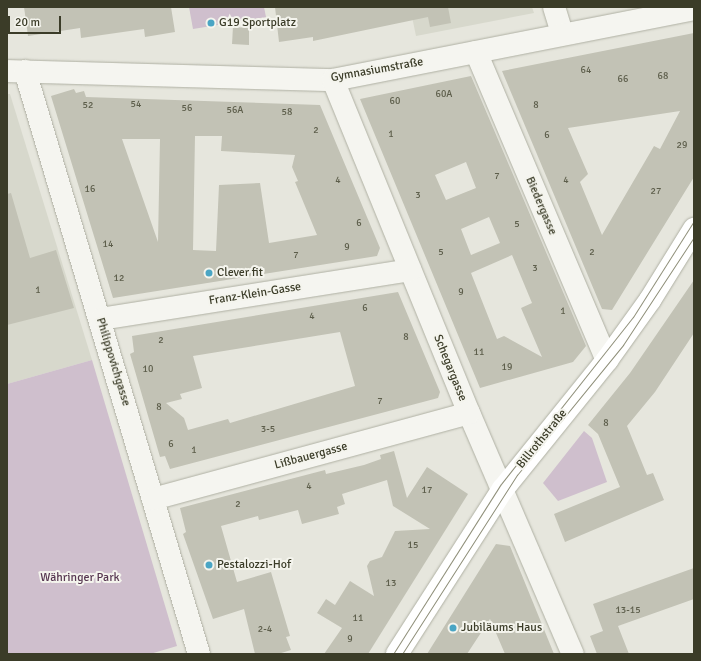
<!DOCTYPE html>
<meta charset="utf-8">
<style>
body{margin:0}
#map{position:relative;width:701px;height:661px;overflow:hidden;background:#e6e6dd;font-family:Signika,sans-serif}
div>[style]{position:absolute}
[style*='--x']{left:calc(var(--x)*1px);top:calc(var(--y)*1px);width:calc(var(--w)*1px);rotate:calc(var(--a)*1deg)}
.built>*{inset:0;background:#d7d8cc}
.green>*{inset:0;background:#cfbfcd}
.building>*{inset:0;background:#c2c2b5}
.roads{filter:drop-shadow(0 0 1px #afb0a3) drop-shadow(0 0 1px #afb0a3)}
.minor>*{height:22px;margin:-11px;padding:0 11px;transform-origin:11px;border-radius:11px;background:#f5f5f0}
.major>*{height:22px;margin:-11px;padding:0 11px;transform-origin:11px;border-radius:11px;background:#fff}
.tram>*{height:1px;margin:-0.5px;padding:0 0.5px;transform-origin:0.5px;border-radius:0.5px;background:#8e8e78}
.dots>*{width:11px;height:11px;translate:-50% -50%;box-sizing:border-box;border:2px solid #f4f4ed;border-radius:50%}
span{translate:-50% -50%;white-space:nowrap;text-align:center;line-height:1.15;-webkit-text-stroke:4px #f4f4ed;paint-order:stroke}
.number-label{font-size:10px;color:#5d5e4b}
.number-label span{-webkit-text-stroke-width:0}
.poi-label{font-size:12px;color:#3b3c28}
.left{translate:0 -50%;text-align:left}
.street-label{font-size:12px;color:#3b3c28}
.park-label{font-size:12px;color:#563650}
.frame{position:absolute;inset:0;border:8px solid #3b3c28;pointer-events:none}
.scale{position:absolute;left:8px;top:16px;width:53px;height:18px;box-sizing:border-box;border:2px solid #3b3c28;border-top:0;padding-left:5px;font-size:12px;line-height:14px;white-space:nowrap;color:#3b3c28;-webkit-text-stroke:3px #f4f4ed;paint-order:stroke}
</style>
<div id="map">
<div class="built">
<i style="clip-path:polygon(410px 7px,532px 7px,534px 13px,416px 36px)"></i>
<i style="clip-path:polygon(7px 94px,10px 94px,92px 360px,7px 384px)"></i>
</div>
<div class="green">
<i style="clip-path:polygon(189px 7px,264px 7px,266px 17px,193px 29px)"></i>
<i style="clip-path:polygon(92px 360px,177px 646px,150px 654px,7px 654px,7px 384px)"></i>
<i style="clip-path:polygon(584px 431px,592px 438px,607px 482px,558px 501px,543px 483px)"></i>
</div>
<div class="building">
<i style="clip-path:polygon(24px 7px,171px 7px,175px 32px,145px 37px,144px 29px,81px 38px,80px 28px,28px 36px)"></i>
<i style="clip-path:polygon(275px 7px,448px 7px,451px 23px,430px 27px,428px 17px,313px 41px,313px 37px,279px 42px)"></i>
<i style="clip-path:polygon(233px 27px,249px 28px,249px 45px,232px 44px)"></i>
<i style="clip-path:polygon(evenodd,694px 33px,694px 177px,612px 310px,602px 309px,502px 71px,694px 33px,680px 111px,660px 149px,654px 146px,602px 235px,580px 182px,588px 174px,568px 128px,680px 111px)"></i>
<i style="clip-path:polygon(evenodd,471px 76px,586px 346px,573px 362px,480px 388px,360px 99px,471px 76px,466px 162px,476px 188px,446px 200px,435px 175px,466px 162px,471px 76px,489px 217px,500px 243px,471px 255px,461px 229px,489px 217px,471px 76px,512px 255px,532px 303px,521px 308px,542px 357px,504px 336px,497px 339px,471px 273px,512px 255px)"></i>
<i style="clip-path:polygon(evenodd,74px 89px,76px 93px,84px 91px,86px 97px,320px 105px,380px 248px,377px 256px,113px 298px,51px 96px,74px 89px,195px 136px,222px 136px,221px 151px,295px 155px,292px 167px,298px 181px,295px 182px,317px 235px,269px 243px,260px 183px,219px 185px,216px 251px,193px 250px,195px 136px,74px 89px,122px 139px,160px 139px,158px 242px,122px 139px)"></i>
<i style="clip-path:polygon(11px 193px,30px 258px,56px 250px,74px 308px,7px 325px,7px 194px)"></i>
<i style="clip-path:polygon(694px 280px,694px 333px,655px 392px,627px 426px,647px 475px,653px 473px,664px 500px,565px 542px,554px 514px,620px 487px,598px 434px,588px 425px,630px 373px)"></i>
<i style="clip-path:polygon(evenodd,398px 292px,440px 392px,438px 398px,170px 469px,165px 456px,160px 457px,130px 354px,134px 352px,132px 336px,398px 292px,340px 332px,355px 386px,230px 423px,228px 419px,188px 430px,184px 418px,166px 403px,182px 399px,180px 394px,202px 388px,193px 356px,340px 332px)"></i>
<i style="clip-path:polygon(394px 451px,407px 498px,427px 467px,468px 494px,368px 654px,324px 654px,342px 628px,317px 613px,326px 599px,335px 605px,350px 581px,374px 596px,367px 566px,370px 561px,382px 557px,395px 531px,430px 529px,393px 506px,387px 480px,342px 494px,345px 504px,337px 507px,339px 514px,302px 524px,298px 510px,259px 520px,258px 516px,221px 526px,237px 582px,271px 572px,290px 636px,286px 637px,291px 650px,278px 654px,255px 654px,244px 609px,213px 619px,183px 534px,186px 532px,180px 508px,325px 470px,326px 474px,364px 465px,381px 459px,380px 455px)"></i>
<i style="clip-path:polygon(496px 544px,510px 546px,554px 654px,505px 654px,490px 619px,467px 654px,427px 654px)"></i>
<i style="clip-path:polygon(694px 568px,694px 599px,618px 626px,629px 654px,597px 654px,590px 636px,603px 631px,593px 604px)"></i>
</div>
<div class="roads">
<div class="minor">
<i style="--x:554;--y:7;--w:28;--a:73"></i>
<i style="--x:476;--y:52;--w:335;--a:67"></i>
<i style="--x:7;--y:71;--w:326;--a:1.6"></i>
<i style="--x:333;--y:80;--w:368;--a:-11.1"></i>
<i style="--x:25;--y:71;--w:608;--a:73.38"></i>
<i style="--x:333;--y:80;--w:360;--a:67.8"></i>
<i style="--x:469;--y:413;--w:262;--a:66.7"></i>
<i style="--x:101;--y:319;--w:313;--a:-9"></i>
<i style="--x:153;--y:499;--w:327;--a:-15.2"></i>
</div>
<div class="major">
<i style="--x:397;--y:654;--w:196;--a:-57.3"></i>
<i style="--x:503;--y:489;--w:166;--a:-51.1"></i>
<i style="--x:607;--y:360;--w:74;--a:-54.4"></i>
<i style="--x:650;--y:300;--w:84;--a:-58.2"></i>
</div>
</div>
<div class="tram">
<i style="--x:393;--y:654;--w:201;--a:-57.6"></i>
<i style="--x:501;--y:484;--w:213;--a:-51.7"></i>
<i style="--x:633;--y:317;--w:114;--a:-57.6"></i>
<i style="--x:402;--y:654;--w:213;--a:-57.3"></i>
<i style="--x:517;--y:475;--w:168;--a:-50.8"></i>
<i style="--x:623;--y:345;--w:129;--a:-56.7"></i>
</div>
<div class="dots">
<i style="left:211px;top:23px;background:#4aa5c4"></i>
<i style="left:209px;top:273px;background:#4aa5c4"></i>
<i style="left:209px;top:565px;background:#4aa5c4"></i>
<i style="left:453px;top:628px;background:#4aa5c4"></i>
</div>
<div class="number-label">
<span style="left:586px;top:71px">64</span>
<span style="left:663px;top:77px">68</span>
<span style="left:623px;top:80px">66</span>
<span style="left:444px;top:95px">60A</span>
<span style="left:395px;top:102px">60</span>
<span style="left:136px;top:105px">54</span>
<span style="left:88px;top:106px">52</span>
<span style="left:536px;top:106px">8</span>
<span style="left:187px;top:109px">56</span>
<span style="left:235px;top:111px">56A</span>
<span style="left:287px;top:113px">58</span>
<span style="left:316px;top:131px">2</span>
<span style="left:391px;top:135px">1</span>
<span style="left:547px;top:136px">6</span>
<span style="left:682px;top:146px">29</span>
<span style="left:497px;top:177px">7</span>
<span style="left:338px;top:181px">4</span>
<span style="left:566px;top:181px">4</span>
<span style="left:90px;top:190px">16</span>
<span style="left:656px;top:192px">27</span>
<span style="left:418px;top:196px">3</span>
<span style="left:359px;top:224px">6</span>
<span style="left:517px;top:225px">5</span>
<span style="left:108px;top:245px">14</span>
<span style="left:347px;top:248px">9</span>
<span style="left:441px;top:253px">5</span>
<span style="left:592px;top:253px">2</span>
<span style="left:296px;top:256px">7</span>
<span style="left:535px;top:269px">3</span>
<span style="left:119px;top:279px">12</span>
<span style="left:38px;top:291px">1</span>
<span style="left:461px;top:293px">9</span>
<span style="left:365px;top:309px">6</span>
<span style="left:563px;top:312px">1</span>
<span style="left:312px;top:317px">4</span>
<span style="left:406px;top:338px">8</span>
<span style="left:161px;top:341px">2</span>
<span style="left:479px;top:353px">11</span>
<span style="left:507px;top:368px">19</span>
<span style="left:148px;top:370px">10</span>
<span style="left:380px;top:402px">7</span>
<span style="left:159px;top:408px">8</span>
<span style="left:606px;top:424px">8</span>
<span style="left:268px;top:430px">3-5</span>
<span style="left:171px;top:445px">6</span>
<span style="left:194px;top:451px">1</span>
<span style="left:309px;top:487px">4</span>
<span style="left:427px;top:491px">17</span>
<span style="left:238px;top:505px">2</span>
<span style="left:413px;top:546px">15</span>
<span style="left:391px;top:584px">13</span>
<span style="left:628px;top:611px">13-15</span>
<span style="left:358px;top:619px">11</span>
<span style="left:265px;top:630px">2-4</span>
<span style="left:350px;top:640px">9</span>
</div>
<div class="poi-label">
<span class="left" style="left:219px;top:23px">G19 Sportplatz</span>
<span class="left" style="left:217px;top:273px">Clever fit</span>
<span class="left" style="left:217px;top:565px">Pestalozzi-Hof</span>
<span class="left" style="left:461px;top:628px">Jubiläums Haus</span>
</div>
<div class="street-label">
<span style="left:377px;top:70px;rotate:-10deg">Gymnasiumstraße</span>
<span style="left:541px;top:206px;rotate:67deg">Biedergasse</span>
<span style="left:255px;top:294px;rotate:-9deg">Franz-Klein-Gasse</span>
<span style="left:113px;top:362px;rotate:73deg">Philippovichgasse</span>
<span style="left:450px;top:368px;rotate:68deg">Schegargasse</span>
<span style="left:542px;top:439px;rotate:-51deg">Billrothstraße</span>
<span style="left:311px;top:456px;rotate:-15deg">Lißbauergasse</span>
</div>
<div class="park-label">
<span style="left:80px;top:578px">Währinger Park</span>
</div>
<div class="frame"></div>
<div class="scale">20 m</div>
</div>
